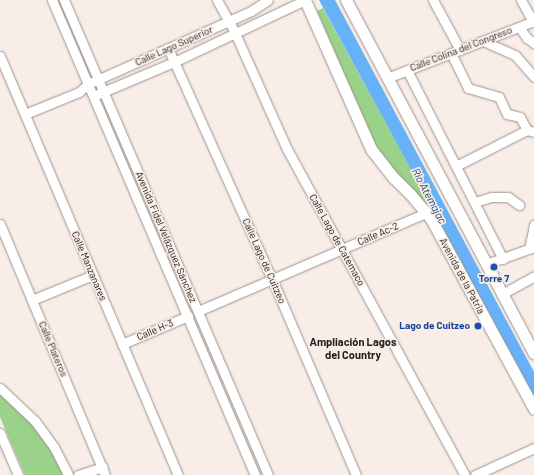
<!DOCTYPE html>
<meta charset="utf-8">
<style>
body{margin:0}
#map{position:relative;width:534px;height:475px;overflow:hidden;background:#f9ede8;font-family:Barlow,sans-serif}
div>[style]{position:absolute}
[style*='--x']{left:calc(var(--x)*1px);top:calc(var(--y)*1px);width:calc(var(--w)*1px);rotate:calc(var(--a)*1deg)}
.green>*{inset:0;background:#9bd289}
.water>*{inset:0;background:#66b1f8}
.roads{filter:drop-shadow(0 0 1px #9d938e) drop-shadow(0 0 1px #9d938e)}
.minor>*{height:9px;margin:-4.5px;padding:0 4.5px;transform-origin:4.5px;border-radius:4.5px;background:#fff}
.major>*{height:11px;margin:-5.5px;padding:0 5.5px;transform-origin:5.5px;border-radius:5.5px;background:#fff}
.dots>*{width:11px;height:11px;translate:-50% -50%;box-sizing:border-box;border:2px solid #f9ede8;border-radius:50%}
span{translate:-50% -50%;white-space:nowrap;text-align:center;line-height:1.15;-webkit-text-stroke:3.5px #f9ede8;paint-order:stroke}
.street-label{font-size:10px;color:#25211f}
.transit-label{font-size:10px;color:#164399;font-weight:700}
.right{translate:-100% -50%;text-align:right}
.water-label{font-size:11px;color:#0f4673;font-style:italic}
.neighbourhood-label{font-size:11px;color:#25211f;font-weight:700}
</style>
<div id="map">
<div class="green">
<i style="clip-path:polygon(323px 8px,434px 211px,391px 169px,377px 149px,317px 11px)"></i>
<i style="clip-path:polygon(0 394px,3px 394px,39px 431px,57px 460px,63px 475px,25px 475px,0 417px)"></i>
</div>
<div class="water">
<i style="clip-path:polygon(319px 0,335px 0,534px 372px,534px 396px)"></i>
</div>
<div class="roads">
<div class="minor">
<i style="--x:52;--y:0;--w:517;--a:66.86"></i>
<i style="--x:64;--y:0;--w:517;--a:66.76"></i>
<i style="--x:217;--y:0;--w:38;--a:61"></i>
<i style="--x:235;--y:33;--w:127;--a:65.9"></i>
<i style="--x:287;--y:149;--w:371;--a:61.4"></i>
<i style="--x:433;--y:0;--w:57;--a:61.6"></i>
<i style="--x:521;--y:0;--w:25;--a:61"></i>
<i style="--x:519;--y:27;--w:14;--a:54"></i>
<i style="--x:527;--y:38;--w:9;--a:36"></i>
<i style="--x:483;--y:41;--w:35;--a:24"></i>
<i style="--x:515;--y:55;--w:29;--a:49"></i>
<i style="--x:168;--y:48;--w:253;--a:65.8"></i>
<i style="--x:272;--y:279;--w:213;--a:66.8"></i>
<i style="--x:451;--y:53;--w:39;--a:64"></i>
<i style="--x:468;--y:88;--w:32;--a:16"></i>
<i style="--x:499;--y:97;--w:19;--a:65"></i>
<i style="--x:507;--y:114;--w:13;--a:13"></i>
<i style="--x:520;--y:117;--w:15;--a:62"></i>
<i style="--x:0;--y:56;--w:455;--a:67"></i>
<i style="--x:407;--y:70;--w:212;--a:63.1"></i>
<i style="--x:387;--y:78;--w:158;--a:-21.2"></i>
<i style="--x:98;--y:94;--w:82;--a:-22.8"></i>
<i style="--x:174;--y:62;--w:145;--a:-25.3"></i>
<i style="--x:25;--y:114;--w:58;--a:-22.2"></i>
<i style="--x:79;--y:92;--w:12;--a:-42"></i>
<i style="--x:88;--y:84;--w:179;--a:-24.1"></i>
<i style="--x:251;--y:11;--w:20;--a:-33"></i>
<i style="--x:456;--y:166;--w:80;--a:-26.9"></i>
<i style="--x:527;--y:130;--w:7;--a:16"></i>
<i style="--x:475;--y:202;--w:17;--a:-17"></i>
<i style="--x:491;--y:197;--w:17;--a:0"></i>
<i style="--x:508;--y:197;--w:14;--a:36"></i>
<i style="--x:0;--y:224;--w:272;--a:67.3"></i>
<i style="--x:529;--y:249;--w:25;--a:-78"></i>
<i style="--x:486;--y:264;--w:51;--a:-19.5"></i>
<i style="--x:502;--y:294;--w:37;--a:-29"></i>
<i style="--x:32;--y:300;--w:66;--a:-22.3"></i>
<i style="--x:198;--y:311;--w:248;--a:-23.3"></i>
<i style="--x:122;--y:344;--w:72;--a:-23"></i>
<i style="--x:0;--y:388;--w:48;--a:43.3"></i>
<i style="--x:35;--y:421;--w:32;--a:54"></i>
<i style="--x:54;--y:447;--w:31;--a:63"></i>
<i style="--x:0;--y:433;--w:46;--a:66.8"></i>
<i style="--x:78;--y:475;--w:26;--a:-18"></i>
<i style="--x:475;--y:475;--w:65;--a:-24.6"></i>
</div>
<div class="major">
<i style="--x:305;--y:0;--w:163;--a:66.1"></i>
<i style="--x:371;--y:149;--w:37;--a:52"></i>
<i style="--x:394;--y:178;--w:24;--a:45"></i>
<i style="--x:411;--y:195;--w:31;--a:50"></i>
<i style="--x:431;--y:219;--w:216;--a:61.5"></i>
<i style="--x:346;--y:0;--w:400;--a:62"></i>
</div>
</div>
<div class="dots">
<i style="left:494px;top:267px;background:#1a4fb4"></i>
<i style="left:478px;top:326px;background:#1a4fb4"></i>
</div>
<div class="street-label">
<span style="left:174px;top:46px;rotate:-24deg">Calle Lago Superior</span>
<span style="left:461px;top:49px;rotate:-21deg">Calle Colina del Congreso</span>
<span style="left:378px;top:234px;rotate:-23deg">Calle Ac-2</span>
<span style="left:166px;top:237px;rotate:67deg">Avenida Fidel Velázquez Sánchez</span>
<span style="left:337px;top:240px;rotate:61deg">Calle Lago de Catemaco</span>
<span style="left:264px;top:261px;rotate:66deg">Calle Lago de Cuitzeo</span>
<span style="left:89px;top:266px;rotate:67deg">Calle Manzanares</span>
<span style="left:462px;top:276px;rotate:62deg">Avenida de la Patria</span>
<span style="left:155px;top:330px;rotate:-23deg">Calle H-3</span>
<span style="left:53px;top:349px;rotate:67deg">Calle Plateros</span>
</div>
<div class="transit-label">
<span style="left:494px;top:279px">Torre 7</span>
<span class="right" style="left:470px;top:326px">Lago de Cuitzeo</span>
</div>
<div class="water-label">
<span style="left:429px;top:196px;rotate:62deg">Río Atemajac</span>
</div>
<div class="neighbourhood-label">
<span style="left:353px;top:349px">Ampliación Lagos<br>del Country</span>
</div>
</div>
